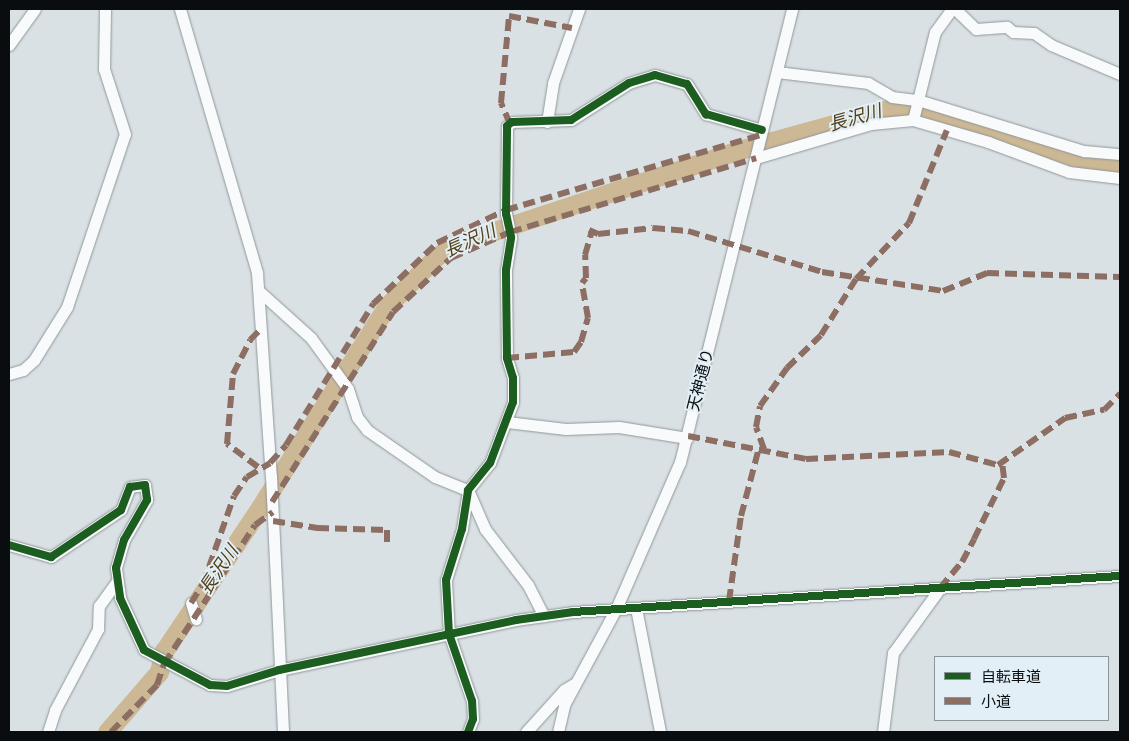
<!DOCTYPE html>
<meta charset="utf-8">
<style>
body{margin:0}
#map{position:relative;width:1129px;height:741px;overflow:hidden;background:#d9e1e4;font-family:Montserrat,"Noto Sans JP",sans-serif}
div>[style]{position:absolute}
[style*='--x']{left:calc(var(--x)*1px);top:calc(var(--y)*1px);width:calc(var(--w)*1px);rotate:calc(var(--a)*1deg)}
.river>*{height:19px;margin:-9.5px;padding:0 9.5px;transform-origin:9.5px;border-radius:9.5px;background:#ccb894}
.roads{filter:drop-shadow(0 0 1px #919699) drop-shadow(0 0 1px #919699)}
.minor>*{height:11px;margin:-5.5px;padding:0 5.5px;transform-origin:5.5px;border-radius:5.5px;background:#f9fafb}
.quiet>*{height:6px;margin-top:-3px;transform-origin:0;background:repeating-linear-gradient(90deg,#8d6e63 0 12px,transparent 0 18px)}
.cycleway>*{height:8px;margin:-4px;padding:0 4px;transform-origin:4px;border-radius:4px;background:#1b5e20}
span{translate:-50% -50%;white-space:nowrap;text-align:center;line-height:1.15;-webkit-text-stroke:4px #e2eff6;paint-order:stroke}
.street-label{font-size:16px;color:#090d0f}
.water-label{font-size:18px;color:#553e15;font-style:italic}
.frame{position:absolute;inset:0;border:10px solid #090d0f;pointer-events:none}
.legend{position:absolute;left:934px;top:656px;width:175px;height:65px;box-sizing:border-box;background:#e2eff6;border:1px solid #8b959a;margin:0;padding:6px 9px;list-style:none;font-size:15px;color:#090d0f}
.legend li{display:flex;align-items:center;gap:10px;height:25px}
.legend b{width:25px;border:1px solid #8b959a}
</style>
<div id="map">
<div class="river">
<i style="--x:107;--y:732;--w:79;--a:-49.1"></i>
<i style="--x:159;--y:672;--w:22;--a:-77"></i>
<i style="--x:164;--y:651;--w:174;--a:-56.2"></i>
<i style="--x:261;--y:506;--w:236;--a:-57.8"></i>
<i style="--x:387;--y:306;--w:71;--a:-45"></i>
<i style="--x:437;--y:256;--w:31;--a:-29"></i>
<i style="--x:464;--y:241;--w:287;--a:-18.3"></i>
<i style="--x:736;--y:151;--w:166;--a:-15.4"></i>
<i style="--x:896;--y:107;--w:32;--a:9"></i>
<i style="--x:928;--y:112;--w:174;--a:17.1"></i>
<i style="--x:1094;--y:163;--w:26;--a:2"></i>
</div>
<div class="roads">
<div class="minor">
<i style="--x:180;--y:9;--w:275;--a:73.7"></i>
<i style="--x:257;--y:273;--w:203;--a:86.1"></i>
<i style="--x:271;--y:476;--w:256;--a:87.3"></i>
<i style="--x:955;--y:9;--w:29;--a:44"></i>
<i style="--x:976;--y:29;--w:31;--a:-4"></i>
<i style="--x:1007;--y:27;--w:8;--a:40"></i>
<i style="--x:1013;--y:32;--w:21;--a:3"></i>
<i style="--x:1034;--y:33;--w:21;--a:35"></i>
<i style="--x:1051;--y:45;--w:75;--a:22.8"></i>
<i style="--x:9;--y:45;--w:44;--a:-54.2"></i>
<i style="--x:777;--y:72;--w:92;--a:6.9"></i>
<i style="--x:868;--y:83;--w:28;--a:30"></i>
<i style="--x:892;--y:97;--w:26;--a:7"></i>
<i style="--x:918;--y:100;--w:174;--a:17.1"></i>
<i style="--x:1084;--y:151;--w:36;--a:5"></i>
<i style="--x:913;--y:120;--w:91;--a:-76"></i>
<i style="--x:935;--y:32;--w:29;--a:-54"></i>
<i style="--x:547;--y:122;--w:39;--a:-81"></i>
<i style="--x:553;--y:83;--w:78;--a:-70.6"></i>
<i style="--x:756;--y:158;--w:120;--a:-16.5"></i>
<i style="--x:871;--y:124;--w:42;--a:-5.4"></i>
<i style="--x:913;--y:120;--w:78;--a:16.3"></i>
<i style="--x:988;--y:142;--w:86;--a:20.3"></i>
<i style="--x:1069;--y:172;--w:51;--a:6.7"></i>
<i style="--x:259;--y:291;--w:70;--a:42.1"></i>
<i style="--x:311;--y:338;--w:63;--a:54"></i>
<i style="--x:348;--y:389;--w:29;--a:72"></i>
<i style="--x:357;--y:417;--w:16;--a:52"></i>
<i style="--x:367;--y:430;--w:83;--a:34.7"></i>
<i style="--x:435;--y:477;--w:35;--a:22"></i>
<i style="--x:468;--y:490;--w:43;--a:66.4"></i>
<i style="--x:485;--y:529;--w:71;--a:52.5"></i>
<i style="--x:528;--y:585;--w:35;--a:63"></i>
<i style="--x:9;--y:374;--w:15;--a:-16"></i>
<i style="--x:23;--y:370;--w:15;--a:-42"></i>
<i style="--x:34;--y:360;--w:62;--a:-58.1"></i>
<i style="--x:67;--y:307;--w:182;--a:-71.5"></i>
<i style="--x:125;--y:134;--w:68;--a:-107.9"></i>
<i style="--x:104;--y:69;--w:60;--a:-89"></i>
<i style="--x:507;--y:422;--w:59;--a:6.8"></i>
<i style="--x:566;--y:429;--w:53;--a:-2.2"></i>
<i style="--x:619;--y:427;--w:69;--a:9.2"></i>
<i style="--x:9;--y:545;--w:44;--a:15.9"></i>
<i style="--x:51;--y:557;--w:84;--a:-33.9"></i>
<i style="--x:121;--y:510;--w:25;--a:-69"></i>
<i style="--x:130;--y:487;--w:15;--a:-8"></i>
<i style="--x:145;--y:485;--w:15;--a:82"></i>
<i style="--x:147;--y:500;--w:46;--a:119.9"></i>
<i style="--x:124;--y:540;--w:29;--a:106"></i>
<i style="--x:116;--y:568;--w:30;--a:82"></i>
<i style="--x:120;--y:598;--w:57;--a:65.2"></i>
<i style="--x:144;--y:650;--w:75;--a:27.9"></i>
<i style="--x:210;--y:685;--w:17;--a:3"></i>
<i style="--x:227;--y:686;--w:54;--a:-17.1"></i>
<i style="--x:279;--y:670;--w:242;--a:-11.9"></i>
<i style="--x:516;--y:620;--w:58;--a:-8"></i>
<i style="--x:573;--y:612;--w:548;--a:-3.77"></i>
<i style="--x:191;--y:603;--w:17;--a:73"></i>
<i style="--x:636;--y:608;--w:126;--a:79"></i>
<i style="--x:48;--y:732;--w:23;--a:-72"></i>
<i style="--x:55;--y:710;--w:92;--a:-62"></i>
<i style="--x:98;--y:629;--w:23;--a:-88"></i>
<i style="--x:99;--y:606;--w:29;--a:-54"></i>
<i style="--x:468;--y:732;--w:14;--a:-69"></i>
<i style="--x:473;--y:719;--w:18;--a:-93"></i>
<i style="--x:472;--y:701;--w:71;--a:-108.9"></i>
<i style="--x:449;--y:634;--w:54;--a:-93.2"></i>
<i style="--x:446;--y:580;--w:53;--a:-72.6"></i>
<i style="--x:462;--y:529;--w:39;--a:-81"></i>
<i style="--x:468;--y:490;--w:35;--a:-51"></i>
<i style="--x:490;--y:463;--w:65;--a:-69.3"></i>
<i style="--x:513;--y:402;--w:24;--a:-90"></i>
<i style="--x:513;--y:378;--w:21;--a:-107"></i>
<i style="--x:507;--y:358;--w:88;--a:-90.7"></i>
<i style="--x:506;--y:270;--w:33;--a:-81"></i>
<i style="--x:511;--y:237;--w:24;--a:-102"></i>
<i style="--x:506;--y:214;--w:88;--a:-89.3"></i>
<i style="--x:507;--y:126;--w:6;--a:-39"></i>
<i style="--x:512;--y:122;--w:59;--a:-1.9"></i>
<i style="--x:571;--y:120;--w:69;--a:-32.5"></i>
<i style="--x:629;--y:83;--w:27;--a:-17"></i>
<i style="--x:655;--y:75;--w:33;--a:16"></i>
<i style="--x:687;--y:84;--w:36;--a:58"></i>
<i style="--x:706;--y:114;--w:58;--a:15.9"></i>
<i style="--x:526;--y:732;--w:57;--a:-47.9"></i>
<i style="--x:564;--y:690;--w:12;--a:-31"></i>
<i style="--x:558;--y:732;--w:28;--a:-77"></i>
<i style="--x:564;--y:705;--w:109;--a:-61.6"></i>
<i style="--x:616;--y:609;--w:160;--a:-66.5"></i>
<i style="--x:680;--y:462;--w:467;--a:-76.1"></i>
<i style="--x:883;--y:732;--w:80;--a:-82.8"></i>
<i style="--x:893;--y:653;--w:80;--a:-54.1"></i>
</div>
</div>
<div class="quiet">
<i style="--x:510;--y:124;--w:23;--a:-113"></i>
<i style="--x:501;--y:103;--w:87;--a:-84.7"></i>
<i style="--x:509;--y:16;--w:64;--a:10.8"></i>
<i style="--x:589;--y:230;--w:10;--a:24"></i>
<i style="--x:598;--y:234;--w:55;--a:-6.2"></i>
<i style="--x:653;--y:228;--w:35;--a:5"></i>
<i style="--x:688;--y:231;--w:140;--a:17"></i>
<i style="--x:822;--y:272;--w:122;--a:8.9"></i>
<i style="--x:943;--y:291;--w:48;--a:-22.2"></i>
<i style="--x:987;--y:273;--w:133;--a:1.7"></i>
<i style="--x:507;--y:358;--w:67;--a:-5.1"></i>
<i style="--x:574;--y:352;--w:12;--a:-55"></i>
<i style="--x:581;--y:342;--w:25;--a:-74"></i>
<i style="--x:588;--y:318;--w:36;--a:-100"></i>
<i style="--x:582;--y:283;--w:6;--a:-51"></i>
<i style="--x:586;--y:278;--w:23;--a:-92"></i>
<i style="--x:585;--y:255;--w:25;--a:-74"></i>
<i style="--x:688;--y:436;--w:120;--a:11"></i>
<i style="--x:806;--y:459;--w:143;--a:-2.8"></i>
<i style="--x:949;--y:452;--w:51;--a:14.9"></i>
<i style="--x:998;--y:465;--w:82;--a:-35"></i>
<i style="--x:1065;--y:418;--w:40;--a:-12"></i>
<i style="--x:1104;--y:410;--w:23;--a:-45"></i>
<i style="--x:764;--y:449;--w:23;--a:-110"></i>
<i style="--x:756;--y:427;--w:21;--a:-79"></i>
<i style="--x:760;--y:406;--w:47;--a:-54.6"></i>
<i style="--x:787;--y:368;--w:47;--a:-44.1"></i>
<i style="--x:821;--y:335;--w:66;--a:-58"></i>
<i style="--x:856;--y:279;--w:77;--a:-46.6"></i>
<i style="--x:909;--y:223;--w:100;--a:-67.8"></i>
<i style="--x:258;--y:467;--w:39;--a:-143"></i>
<i style="--x:227;--y:444;--w:70;--a:-85.1"></i>
<i style="--x:233;--y:374;--w:38;--a:-63"></i>
<i style="--x:250;--y:340;--w:17;--a:-45"></i>
<i style="--x:272;--y:502;--w:225;--a:-57.5"></i>
<i style="--x:393;--y:312;--w:79;--a:-43"></i>
<i style="--x:451;--y:258;--w:64;--a:-23.8"></i>
<i style="--x:510;--y:232;--w:257;--a:-16.7"></i>
<i style="--x:273;--y:521;--w:45;--a:9"></i>
<i style="--x:317;--y:528;--w:70;--a:1.6"></i>
<i style="--x:387;--y:530;--w:13;--a:90"></i>
<i style="--x:940;--y:588;--w:34;--a:-50"></i>
<i style="--x:962;--y:562;--w:26;--a:-62"></i>
<i style="--x:974;--y:539;--w:68;--a:-63.8"></i>
<i style="--x:1004;--y:478;--w:16;--a:-97"></i>
<i style="--x:729;--y:601;--w:86;--a:-82"></i>
<i style="--x:741;--y:516;--w:70;--a:-75.2"></i>
<i style="--x:191;--y:603;--w:22;--a:-58"></i>
<i style="--x:203;--y:584;--w:93;--a:-70.6"></i>
<i style="--x:234;--y:496;--w:23;--a:-56"></i>
<i style="--x:247;--y:477;--w:27;--a:-31"></i>
<i style="--x:270;--y:463;--w:24;--a:-48"></i>
<i style="--x:286;--y:445;--w:166;--a:-58.3"></i>
<i style="--x:373;--y:304;--w:88;--a:-43.6"></i>
<i style="--x:437;--y:243;--w:76;--a:-25.6"></i>
<i style="--x:506;--y:210;--w:266;--a:-16.4"></i>
<i style="--x:111;--y:732;--w:66;--a:-45.6"></i>
<i style="--x:157;--y:685;--w:22;--a:-72"></i>
<i style="--x:164;--y:664;--w:166;--a:-56.8"></i>
<i style="--x:255;--y:525;--w:22;--a:-36"></i>
</div>
<div class="cycleway">
<i style="--x:9;--y:545;--w:44;--a:15.9"></i>
<i style="--x:51;--y:557;--w:84;--a:-33.9"></i>
<i style="--x:121;--y:510;--w:25;--a:-69"></i>
<i style="--x:130;--y:487;--w:15;--a:-8"></i>
<i style="--x:145;--y:485;--w:15;--a:82"></i>
<i style="--x:147;--y:500;--w:46;--a:119.9"></i>
<i style="--x:124;--y:540;--w:29;--a:106"></i>
<i style="--x:116;--y:568;--w:30;--a:82"></i>
<i style="--x:120;--y:598;--w:57;--a:65.2"></i>
<i style="--x:144;--y:650;--w:75;--a:27.9"></i>
<i style="--x:210;--y:685;--w:17;--a:3"></i>
<i style="--x:227;--y:686;--w:54;--a:-17.1"></i>
<i style="--x:279;--y:670;--w:242;--a:-11.9"></i>
<i style="--x:516;--y:620;--w:58;--a:-8"></i>
<i style="--x:573;--y:612;--w:548;--a:-3.77"></i>
<i style="--x:468;--y:732;--w:14;--a:-69"></i>
<i style="--x:473;--y:719;--w:18;--a:-93"></i>
<i style="--x:472;--y:701;--w:71;--a:-108.9"></i>
<i style="--x:449;--y:634;--w:54;--a:-93.2"></i>
<i style="--x:446;--y:580;--w:53;--a:-72.6"></i>
<i style="--x:462;--y:529;--w:39;--a:-81"></i>
<i style="--x:468;--y:490;--w:35;--a:-51"></i>
<i style="--x:490;--y:463;--w:65;--a:-69.3"></i>
<i style="--x:513;--y:402;--w:24;--a:-90"></i>
<i style="--x:513;--y:378;--w:21;--a:-107"></i>
<i style="--x:507;--y:358;--w:88;--a:-90.7"></i>
<i style="--x:506;--y:270;--w:33;--a:-81"></i>
<i style="--x:511;--y:237;--w:24;--a:-102"></i>
<i style="--x:506;--y:214;--w:88;--a:-89.3"></i>
<i style="--x:507;--y:126;--w:6;--a:-39"></i>
<i style="--x:512;--y:122;--w:59;--a:-1.9"></i>
<i style="--x:571;--y:120;--w:69;--a:-32.5"></i>
<i style="--x:629;--y:83;--w:27;--a:-17"></i>
<i style="--x:655;--y:75;--w:33;--a:16"></i>
<i style="--x:687;--y:84;--w:36;--a:58"></i>
<i style="--x:706;--y:114;--w:58;--a:15.9"></i>
</div>
<div class="street-label">
<span style="left:701px;top:380px;rotate:-76deg">天神通り</span>
</div>
<div class="water-label">
<span style="left:855px;top:118px;rotate:-16deg">長沢川</span>
<span style="left:470px;top:241px;rotate:-24deg">長沢川</span>
<span style="left:219px;top:570px;rotate:-56deg">長沢川</span>
</div>
<div class="frame"></div>
<ul class="legend">
<li><b style="height:6px;background:#1b5e20"></b>自転車道</li>
<li><b style="height:6px;background:#8d6e63"></b>小道</li>
</ul>
</div>
